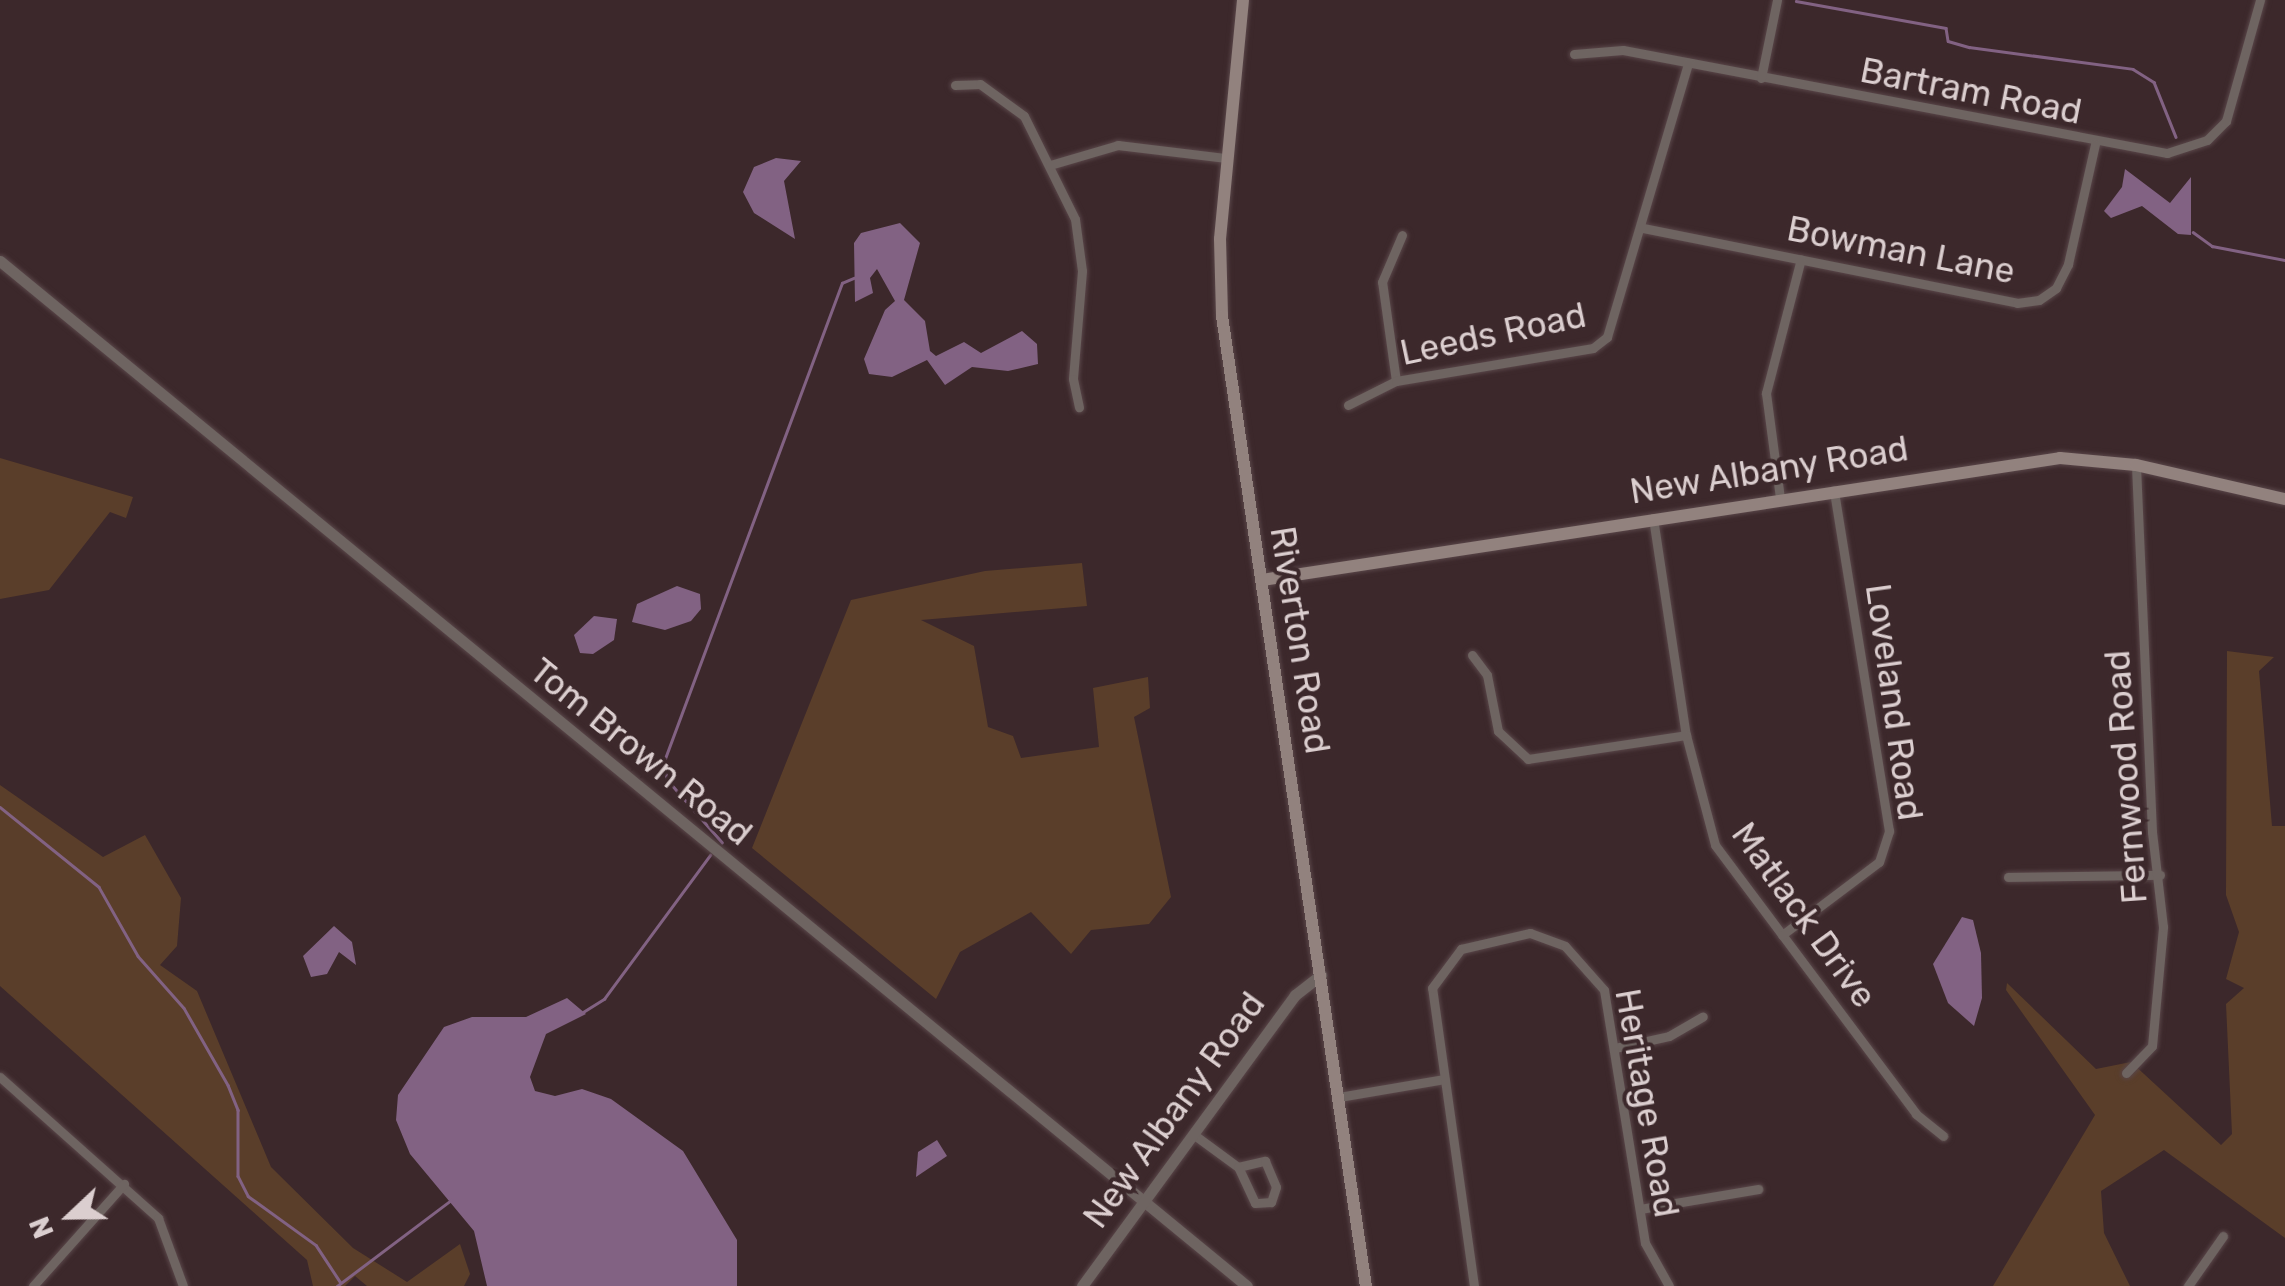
<!DOCTYPE html>
<style>
body{margin:0}
#map{position:relative;width:2285px;height:1286px;overflow:hidden;background:#3c282b;font-family:Rubik,sans-serif}
div>[style]{position:absolute}
[style*='--x']{left:calc(var(--x)*1px);top:calc(var(--y)*1px);width:calc(var(--w)*1px);rotate:calc(var(--a)*1deg)}
.green>*{inset:0;background:#5a3e2a}
.water>*{inset:0;background:#826283}
.stream>*{height:2.5px;margin:-1.25px;padding:0 1.25px;transform-origin:1.25px;border-radius:1.25px;background:#826283}
.roads{filter:drop-shadow(0 0 2px #594649) drop-shadow(0 0 2px #594649)}
.minor>*{height:9px;margin:-4.5px;padding:0 4.5px;transform-origin:4.5px;border-radius:4.5px;background:#6e6461}
.tertiary>*{height:11px;margin:-5.5px;padding:0 5.5px;transform-origin:5.5px;border-radius:5.5px;background:#6e6461}
.secondary>*{height:12px;margin:-6px;padding:0 6px;transform-origin:6px;border-radius:6px;background:#92827e}
span{translate:-50% -50%;white-space:nowrap;text-align:center;line-height:1.15;-webkit-text-stroke:8px #3c282b;paint-order:stroke}
.street-label{font-size:35px;color:#dbcecf}
.north{position:absolute;left:20px;top:1166px;width:100px;height:100px;-webkit-text-stroke:8px #3c282b;paint-order:stroke;rotate:248deg;font-size:28px;font-weight:700;line-height:40px;text-align:center;color:#dbcecf}
.north::after{content:'';display:block;margin:auto;width:35px;height:45px;background:#dbcecf;clip-path:polygon(50% 0,100% 100%,50% 72%,0 100%)}
</style>
<div id="map">
<div class="green">
<i style="clip-path:polygon(0 458px,133px 497px,126px 518px,110px 512px,49px 590px,0 599px)"></i>
<i style="clip-path:polygon(1082px 563px,1087px 606px,921px 620px,974px 646px,988px 727px,1013px 736px,1021px 758px,1099px 747px,1093px 688px,1148px 677px,1150px 708px,1134px 717px,1171px 897px,1149px 924px,1091px 930px,1071px 954px,1031px 912px,960px 952px,936px 999px,752px 848px,851px 600px,985px 571px)"></i>
<i style="clip-path:polygon(2227px 651px,2274px 657px,2259px 671px,2272px 826px,2285px 826px,2285px 1238px,2164px 1150px,2101px 1191px,2104px 1233px,2130px 1286px,1993px 1286px,2095px 1115px,2006px 990px,2007px 983px,2096px 1069px,2131px 1062px,2221px 1145px,2232px 1134px,2226px 1004px,2244px 988px,2226px 979px,2239px 932px,2226px 895px)"></i>
<i style="clip-path:polygon(0 785px,103px 857px,145px 835px,181px 898px,177px 946px,160px 965px,197px 991px,271px 1167px,353px 1248px,407px 1282px,460px 1244px,470px 1274px,464px 1286px,367px 1286px,355px 1276px,345px 1286px,313px 1286px,307px 1260px,0 986px)"></i>
</div>
<div class="water">
<i style="clip-path:polygon(776px 158px,801px 161px,784px 181px,795px 239px,754px 213px,743px 192px,754px 167px)"></i>
<i style="clip-path:polygon(2125px 169px,2170px 203px,2191px 177px,2191px 235px,2178px 234px,2142px 206px,2111px 218px,2104px 211px,2122px 187px)"></i>
<i style="clip-path:polygon(900px 223px,920px 243px,904px 300px,925px 321px,930px 351px,936px 356px,964px 342px,981px 353px,1022px 331px,1037px 344px,1038px 364px,1008px 371px,972px 367px,945px 385px,927px 360px,892px 377px,869px 374px,864px 359px,885px 310px,895px 301px,877px 269px,870px 278px,873px 293px,855px 302px,854px 243px,861px 233px)"></i>
<i style="clip-path:polygon(677px 586px,700px 594px,701px 609px,691px 621px,665px 630px,632px 622px,637px 604px)"></i>
<i style="clip-path:polygon(594px 616px,617px 619px,614px 640px,593px 654px,580px 653px,574px 635px)"></i>
<i style="clip-path:polygon(1962px 917px,1973px 920px,1981px 953px,1982px 998px,1974px 1026px,1948px 1003px,1933px 964px)"></i>
<i style="clip-path:polygon(334px 926px,352px 942px,356px 965px,339px 952px,327px 974px,311px 977px,303px 956px)"></i>
<i style="clip-path:polygon(567px 998px,586px 1014px,546px 1034px,530px 1077px,535px 1091px,555px 1096px,582px 1089px,611px 1099px,683px 1151px,737px 1240px,737px 1286px,487px 1286px,474px 1231px,410px 1154px,396px 1120px,398px 1095px,444px 1027px,472px 1017px,526px 1017px)"></i>
<i style="clip-path:polygon(937px 1140px,947px 1156px,916px 1177px,918px 1152px)"></i>
</div>
<div class="stream">
<i style="--x:1796;--y:1;--w:152;--a:10.2"></i>
<i style="--x:1946;--y:28;--w:13;--a:81"></i>
<i style="--x:1948;--y:41;--w:22;--a:16"></i>
<i style="--x:1969;--y:47;--w:165;--a:7.6"></i>
<i style="--x:2133;--y:69;--w:25;--a:32"></i>
<i style="--x:2154;--y:82;--w:59;--a:68.2"></i>
<i style="--x:2193;--y:232;--w:24;--a:36"></i>
<i style="--x:2212;--y:246;--w:74;--a:10.9"></i>
<i style="--x:0;--y:807;--w:127;--a:38.9"></i>
<i style="--x:99;--y:887;--w:79;--a:60.5"></i>
<i style="--x:138;--y:956;--w:69;--a:48.5"></i>
<i style="--x:184;--y:1008;--w:89;--a:60.3"></i>
<i style="--x:228;--y:1085;--w:27;--a:68"></i>
<i style="--x:238;--y:1110;--w:66;--a:90"></i>
<i style="--x:238;--y:1176;--w:22;--a:63"></i>
<i style="--x:248;--y:1196;--w:84;--a:35.8"></i>
<i style="--x:316;--y:1245;--w:45;--a:56.7"></i>
<i style="--x:722;--y:843;--w:84;--a:-131.1"></i>
<i style="--x:667;--y:780;--w:16;--a:-104"></i>
<i style="--x:663;--y:764;--w:513;--a:-69.59"></i>
<i style="--x:842;--y:283;--w:13;--a:-23"></i>
<i style="--x:583;--y:1012;--w:25;--a:-32"></i>
<i style="--x:604;--y:999;--w:179;--a:-53.6"></i>
<i style="--x:337;--y:1286;--w:143;--a:-37"></i>
</div>
<div class="roads">
<div class="minor">
<i style="--x:1574;--y:54;--w:49;--a:-4.7"></i>
<i style="--x:1623;--y:50;--w:554;--a:10.72"></i>
<i style="--x:2167;--y:153;--w:42;--a:-18"></i>
<i style="--x:2207;--y:140;--w:27;--a:-45"></i>
<i style="--x:2226;--y:121;--w:126;--a:-74.3"></i>
<i style="--x:1761;--y:78;--w:80;--a:-78.4"></i>
<i style="--x:955;--y:85;--w:25;--a:-2"></i>
<i style="--x:980;--y:84;--w:54;--a:36"></i>
<i style="--x:1024;--y:116;--w:115;--a:63.7"></i>
<i style="--x:1075;--y:219;--w:52;--a:82.3"></i>
<i style="--x:1082;--y:271;--w:108;--a:94.8"></i>
<i style="--x:1073;--y:379;--w:29;--a:78"></i>
<i style="--x:1050;--y:165;--w:71;--a:-16.4"></i>
<i style="--x:1118;--y:145;--w:109;--a:6.9"></i>
<i style="--x:1643;--y:228;--w:381;--a:11.3"></i>
<i style="--x:2017;--y:303;--w:22;--a:-8"></i>
<i style="--x:2039;--y:300;--w:21;--a:-35"></i>
<i style="--x:2056;--y:288;--w:27;--a:-63"></i>
<i style="--x:2068;--y:264;--w:123;--a:-77.3"></i>
<i style="--x:1396;--y:381;--w:100;--a:-98"></i>
<i style="--x:1382;--y:282;--w:51;--a:-66.9"></i>
<i style="--x:1348;--y:405;--w:54;--a:-26.6"></i>
<i style="--x:1396;--y:381;--w:200;--a:-9.5"></i>
<i style="--x:1593;--y:348;--w:18;--a:-38"></i>
<i style="--x:1607;--y:337;--w:286;--a:-73.5"></i>
<i style="--x:1780;--y:498;--w:106;--a:-97.6"></i>
<i style="--x:1766;--y:393;--w:138;--a:-75.4"></i>
<i style="--x:1653;--y:518;--w:219;--a:81.4"></i>
<i style="--x:1686;--y:735;--w:114;--a:75.2"></i>
<i style="--x:1715;--y:845;--w:336;--a:53.2"></i>
<i style="--x:1916;--y:1114;--w:35;--a:39"></i>
<i style="--x:1472;--y:655;--w:25;--a:53"></i>
<i style="--x:1487;--y:675;--w:57;--a:78.9"></i>
<i style="--x:1498;--y:731;--w:41;--a:43"></i>
<i style="--x:1528;--y:759;--w:160;--a:-8.6"></i>
<i style="--x:2008;--y:877;--w:152;--a:-0.8"></i>
<i style="--x:1782;--y:935;--w:121;--a:-37"></i>
<i style="--x:1879;--y:862;--w:33;--a:-72"></i>
<i style="--x:1889;--y:831;--w:345;--a:-99.2"></i>
<i style="--x:1615;--y:1048;--w:55;--a:-12.5"></i>
<i style="--x:1669;--y:1036;--w:39;--a:-30"></i>
<i style="--x:2126;--y:1073;--w:37;--a:-46"></i>
<i style="--x:2152;--y:1046;--w:120;--a:-84.7"></i>
<i style="--x:2163;--y:927;--w:96;--a:-96.6"></i>
<i style="--x:2152;--y:832;--w:367;--a:-92.5"></i>
<i style="--x:0;--y:1077;--w:212;--a:41.7"></i>
<i style="--x:158;--y:1218;--w:72;--a:69.8"></i>
<i style="--x:1339;--y:1097;--w:107;--a:-9.7"></i>
<i style="--x:1193;--y:1134;--w:56;--a:36.3"></i>
<i style="--x:1238;--y:1167;--w:28;--a:-13"></i>
<i style="--x:1265;--y:1161;--w:28;--a:67"></i>
<i style="--x:1276;--y:1187;--w:16;--a:108"></i>
<i style="--x:1271;--y:1202;--w:16;--a:176"></i>
<i style="--x:1255;--y:1203;--w:40;--a:-115"></i>
<i style="--x:1640;--y:1209;--w:120;--a:-9.6"></i>
<i style="--x:33;--y:1286;--w:137;--a:-48.3"></i>
<i style="--x:1474;--y:1286;--w:301;--a:-98"></i>
<i style="--x:1432;--y:988;--w:49;--a:-53.4"></i>
<i style="--x:1461;--y:949;--w:71;--a:-13.1"></i>
<i style="--x:1530;--y:933;--w:37;--a:20"></i>
<i style="--x:1565;--y:946;--w:59;--a:48.4"></i>
<i style="--x:1604;--y:990;--w:256;--a:80.8"></i>
<i style="--x:1645;--y:1243;--w:49;--a:60.8"></i>
<i style="--x:2188;--y:1286;--w:61;--a:-55"></i>
</div>
<div class="tertiary">
<i style="--x:0;--y:261;--w:1614;--a:39.42"></i>
<i style="--x:1082;--y:1286;--w:361;--a:-53.8"></i>
<i style="--x:1295;--y:995;--w:33;--a:-38"></i>
</div>
<div class="secondary">
<i style="--x:1243;--y:0;--w:240;--a:95.5"></i>
<i style="--x:1220;--y:239;--w:77;--a:88.5"></i>
<i style="--x:1222;--y:316;--w:981;--a:81.56"></i>
<i style="--x:1262;--y:580;--w:807;--a:-8.69"></i>
<i style="--x:2060;--y:458;--w:76;--a:5.3"></i>
<i style="--x:2136;--y:465;--w:153;--a:12.9"></i>
</div>
</div>
<div class="street-label">
<span style="left:1971px;top:91px;rotate:11deg">Bartram Road</span>
<span style="left:1901px;top:250px;rotate:11deg">Bowman Lane</span>
<span style="left:1493px;top:334px;rotate:-12deg">Leeds Road</span>
<span style="left:1769px;top:470px;rotate:-9deg">New Albany Road</span>
<span style="left:1300px;top:640px;rotate:81deg">Riverton Road</span>
<span style="left:1894px;top:702px;rotate:82deg">Loveland Road</span>
<span style="left:641px;top:752px;rotate:39deg">Tom Brown Road</span>
<span style="left:2126px;top:777px;rotate:-94deg">Fernwood Road</span>
<span style="left:1804px;top:915px;rotate:54deg">Matlack Drive</span>
<span style="left:1647px;top:1103px;rotate:80deg">Heritage Road</span>
<span style="left:1174px;top:1110px;rotate:-54deg">New Albany Road</span>
</div>
<div class="north">N</div>
</div>
